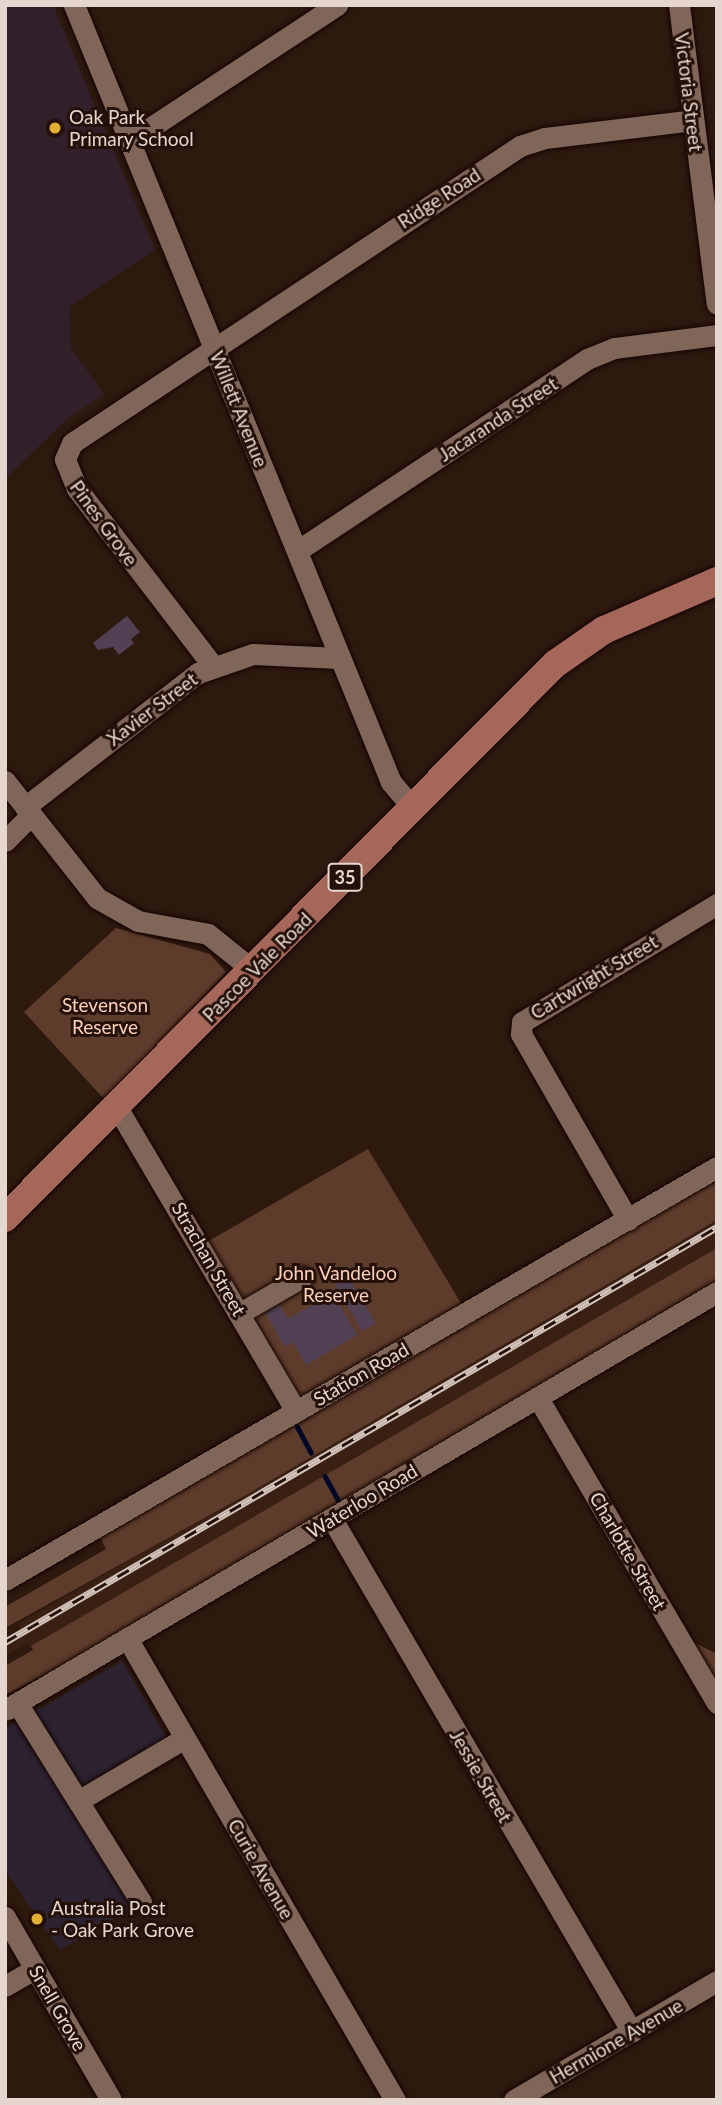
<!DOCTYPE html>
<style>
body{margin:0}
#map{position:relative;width:722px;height:2105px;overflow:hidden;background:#2e190e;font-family:Lato,sans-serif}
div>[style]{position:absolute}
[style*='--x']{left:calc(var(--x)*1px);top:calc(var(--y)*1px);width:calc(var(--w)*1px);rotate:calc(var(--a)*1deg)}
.commercial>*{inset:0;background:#2c2230}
.built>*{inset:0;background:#3a2012}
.education>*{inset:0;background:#31202a}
.green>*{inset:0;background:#5e3c2b}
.stream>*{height:4.5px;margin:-2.25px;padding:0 2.25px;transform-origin:2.25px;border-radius:2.25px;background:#000727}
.building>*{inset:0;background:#524154}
.roads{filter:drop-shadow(0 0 2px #150400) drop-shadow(0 0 2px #150400)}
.minor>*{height:21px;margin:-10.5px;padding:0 10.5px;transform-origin:10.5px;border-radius:10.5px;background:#7f6659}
.major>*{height:28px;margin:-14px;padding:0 14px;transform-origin:14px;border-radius:14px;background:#a5675a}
.rail>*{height:7px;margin-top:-3.5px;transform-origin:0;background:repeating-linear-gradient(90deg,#241006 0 13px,#d2c4bb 0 26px);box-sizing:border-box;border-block:2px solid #d2c4bb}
.dots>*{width:19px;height:19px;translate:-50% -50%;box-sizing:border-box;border:4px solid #241006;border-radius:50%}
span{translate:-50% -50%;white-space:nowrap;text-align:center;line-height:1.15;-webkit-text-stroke:6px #241006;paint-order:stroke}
.shield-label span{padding:2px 5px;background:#241006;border:2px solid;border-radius:5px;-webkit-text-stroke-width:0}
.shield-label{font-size:18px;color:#e5d7cf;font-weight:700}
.street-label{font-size:19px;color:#e5d7cf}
.poi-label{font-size:19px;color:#e5d7cf}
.left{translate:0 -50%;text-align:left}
.park-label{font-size:19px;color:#ffd1bb}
.frame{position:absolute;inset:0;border:7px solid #e5d7cf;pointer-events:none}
</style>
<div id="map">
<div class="commercial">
<i style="clip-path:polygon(122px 1661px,168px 1740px,74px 1801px,135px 1906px,60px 1950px,5px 1870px,5px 1729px)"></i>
</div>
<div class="built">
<i style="clip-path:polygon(717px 1220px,717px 1248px,31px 1646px,28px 1643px,5px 1656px,5px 1637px,20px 1629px,18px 1624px)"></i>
</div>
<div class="education">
<i style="clip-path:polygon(5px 5px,53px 5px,155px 250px,70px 306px,71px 348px,104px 394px,66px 420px,5px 479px)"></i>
</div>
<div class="green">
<i style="clip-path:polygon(116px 928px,210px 954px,226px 972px,105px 1100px,24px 1012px)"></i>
<i style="clip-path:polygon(368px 1149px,470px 1318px,303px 1416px,200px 1246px)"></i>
<i style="clip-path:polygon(717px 1177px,717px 1220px,246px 1495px,5px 1628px,5px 1607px,106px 1549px,100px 1537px)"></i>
<i style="clip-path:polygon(717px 1248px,717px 1282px,115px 1638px,5px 1695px,5px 1666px,33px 1650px,31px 1646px)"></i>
<i style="clip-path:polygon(691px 1641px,717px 1654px,717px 1685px)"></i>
</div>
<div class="stream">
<i style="--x:297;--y:1426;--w:30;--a:62"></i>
<i style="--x:325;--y:1476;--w:29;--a:61"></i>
</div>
<div class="building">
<i style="clip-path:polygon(127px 616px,140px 632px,131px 639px,134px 643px,119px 655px,113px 647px,98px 650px,93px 643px)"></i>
<i style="clip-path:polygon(348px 1276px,376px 1323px,362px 1331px,335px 1285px)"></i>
<i style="clip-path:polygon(333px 1293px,357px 1335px,306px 1365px,293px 1342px,285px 1347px,263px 1309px,277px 1301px,288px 1319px)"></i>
</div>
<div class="roads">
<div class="minor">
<i style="--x:74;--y:5;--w:839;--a:67.81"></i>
<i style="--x:391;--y:782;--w:34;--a:50"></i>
<i style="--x:679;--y:5;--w:301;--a:82.8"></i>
<i style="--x:130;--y:141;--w:248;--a:-33.3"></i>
<i style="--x:297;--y:551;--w:348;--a:-33.5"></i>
<i style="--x:587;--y:359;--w:29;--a:-22"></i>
<i style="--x:614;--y:348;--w:104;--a:-7.2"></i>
<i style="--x:213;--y:666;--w:223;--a:-127.5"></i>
<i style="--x:77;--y:489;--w:32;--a:-112"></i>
<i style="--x:65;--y:459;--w:17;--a:-66"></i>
<i style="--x:72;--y:443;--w:538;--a:-33.54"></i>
<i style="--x:520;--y:146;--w:26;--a:-18"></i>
<i style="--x:545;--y:138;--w:149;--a:-6.9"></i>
<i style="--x:5;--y:781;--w:149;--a:51.8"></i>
<i style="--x:97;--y:898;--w:47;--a:29.3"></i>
<i style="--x:138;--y:921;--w:71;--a:10.5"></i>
<i style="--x:208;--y:934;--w:59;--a:38.8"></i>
<i style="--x:25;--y:807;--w:219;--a:-37.8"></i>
<i style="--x:198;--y:673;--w:58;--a:-19.1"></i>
<i style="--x:253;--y:654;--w:86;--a:2.7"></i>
<i style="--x:5;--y:841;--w:37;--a:-45"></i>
<i style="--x:118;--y:1109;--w:351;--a:59.5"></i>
<i style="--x:628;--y:1220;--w:215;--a:-119.9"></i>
<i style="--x:521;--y:1034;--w:12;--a:-85"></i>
<i style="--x:522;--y:1022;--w:228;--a:-31.2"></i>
<i style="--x:240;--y:1313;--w:72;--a:-30.1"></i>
<i style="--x:538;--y:1398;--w:354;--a:59.6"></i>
<i style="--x:332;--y:1519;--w:594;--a:59.68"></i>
<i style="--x:5;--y:1580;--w:823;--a:-30.12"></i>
<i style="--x:127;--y:1638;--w:534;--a:59.88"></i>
<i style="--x:17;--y:1703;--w:115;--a:58.1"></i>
<i style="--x:78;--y:1801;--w:124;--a:-30.5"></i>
<i style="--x:5;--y:1710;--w:826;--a:-30.42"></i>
<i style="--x:78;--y:1801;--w:119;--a:58"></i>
<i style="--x:5;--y:1917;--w:211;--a:59.9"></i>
<i style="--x:5;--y:1986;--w:34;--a:-30"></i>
<i style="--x:514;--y:2100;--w:235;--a:-30.4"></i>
</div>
<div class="major">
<i style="--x:5;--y:1218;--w:781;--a:-45.21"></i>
<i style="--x:555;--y:664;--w:60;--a:-34.8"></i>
<i style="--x:604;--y:630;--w:123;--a:-23.4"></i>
</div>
</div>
<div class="rail">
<i style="--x:5;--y:1642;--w:824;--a:-30.24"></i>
</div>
<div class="dots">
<i style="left:55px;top:128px;background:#e2af34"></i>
<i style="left:37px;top:1919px;background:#e2af34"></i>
</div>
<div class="shield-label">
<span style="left:345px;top:877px">35</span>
</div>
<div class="street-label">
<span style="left:689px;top:92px;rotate:83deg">Victoria Street</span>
<span style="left:439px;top:198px;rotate:-33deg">Ridge Road</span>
<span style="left:239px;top:409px;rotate:68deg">Willett Avenue</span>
<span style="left:498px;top:419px;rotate:-33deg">Jacaranda Street</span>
<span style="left:104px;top:523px;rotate:54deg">Pines Grove</span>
<span style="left:152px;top:709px;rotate:-37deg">Xavier Street</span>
<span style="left:257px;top:967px;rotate:-45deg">Pascoe Vale Road</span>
<span style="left:594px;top:977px;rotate:-31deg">Cartwright Street</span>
<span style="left:209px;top:1259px;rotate:60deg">Strachan Street</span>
<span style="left:361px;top:1374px;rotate:-30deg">Station Road</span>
<span style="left:362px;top:1501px;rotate:-31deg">Waterloo Road</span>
<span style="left:628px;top:1551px;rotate:60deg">Charlotte Street</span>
<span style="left:481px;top:1776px;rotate:60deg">Jessie Street</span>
<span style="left:261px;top:1869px;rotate:60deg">Curie Avenue</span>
<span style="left:58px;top:2008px;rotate:60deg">Snell Grove</span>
<span style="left:616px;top:2041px;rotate:-30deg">Hermione Avenue</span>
</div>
<div class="poi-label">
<span class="left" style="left:69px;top:128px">Oak Park<br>Primary School</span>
<span class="left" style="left:51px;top:1919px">Australia Post<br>- Oak Park Grove</span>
</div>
<div class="park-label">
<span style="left:105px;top:1016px">Stevenson<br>Reserve</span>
<span style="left:336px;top:1284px">John Vandeloo<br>Reserve</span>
</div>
<div class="frame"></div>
</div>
